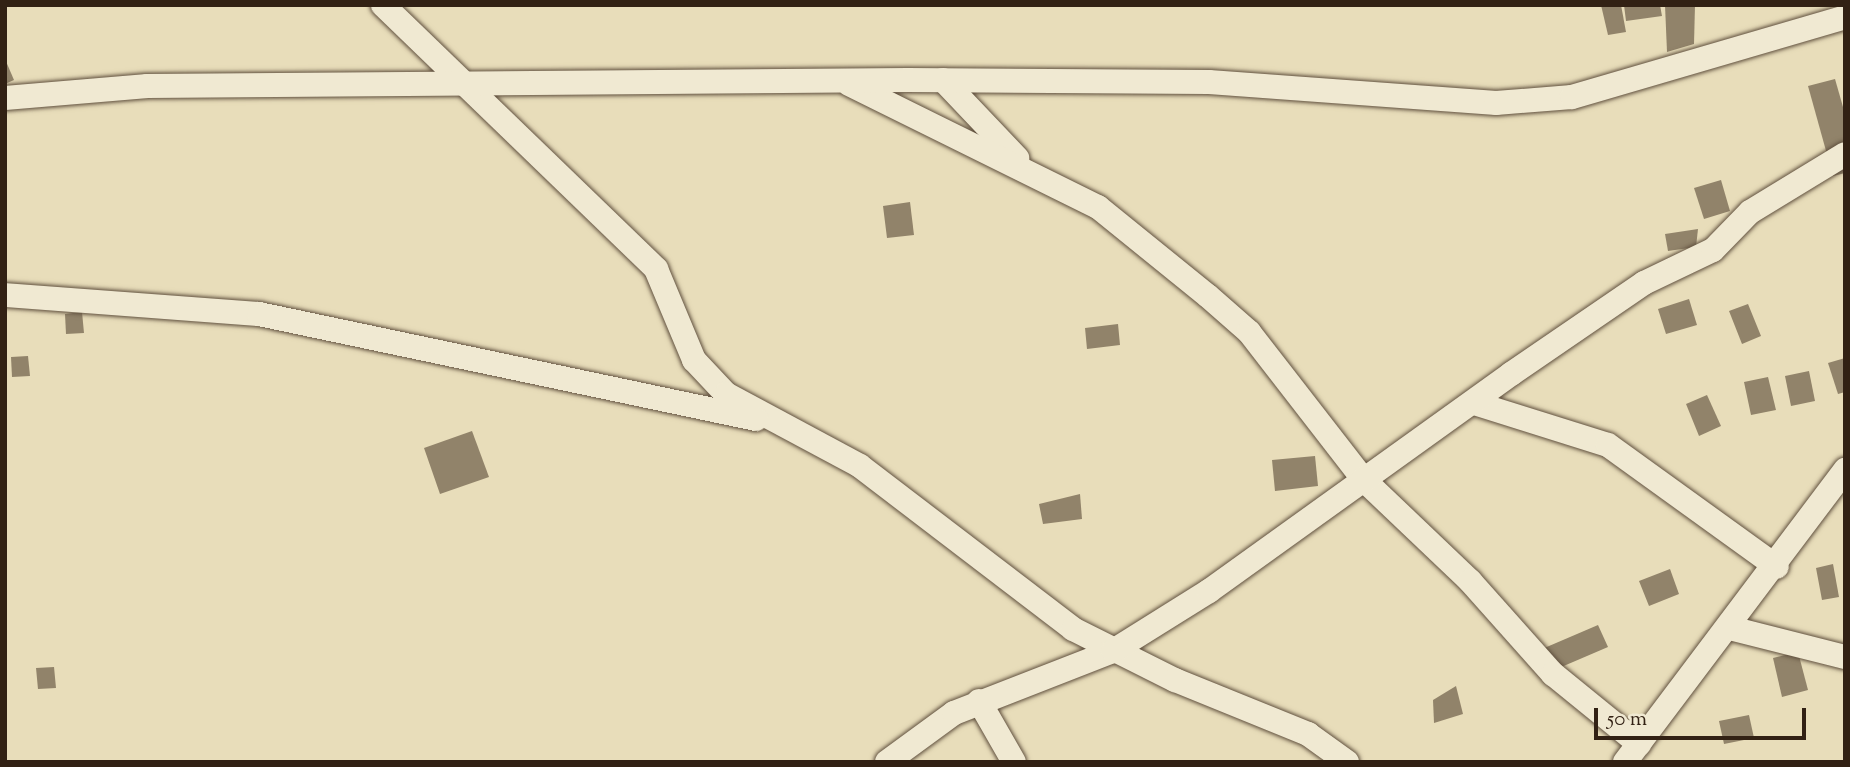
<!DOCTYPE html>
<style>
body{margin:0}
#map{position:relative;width:1850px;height:767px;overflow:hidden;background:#e8ddba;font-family:"Sorts Mill Goudy",serif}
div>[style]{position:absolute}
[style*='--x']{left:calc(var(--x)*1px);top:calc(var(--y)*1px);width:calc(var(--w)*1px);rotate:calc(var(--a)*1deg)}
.building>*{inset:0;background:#91836a}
.roads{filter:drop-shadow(0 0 2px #60503e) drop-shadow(0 0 2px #60503e)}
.minor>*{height:24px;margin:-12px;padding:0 12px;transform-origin:12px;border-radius:12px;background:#f0e9d2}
span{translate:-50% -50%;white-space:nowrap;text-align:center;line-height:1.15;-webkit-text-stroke:7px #f0e9d2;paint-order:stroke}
.frame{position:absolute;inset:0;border:7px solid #322114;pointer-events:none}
.scale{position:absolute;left:1594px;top:708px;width:212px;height:32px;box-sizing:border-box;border:4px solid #322114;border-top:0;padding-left:9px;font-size:21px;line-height:24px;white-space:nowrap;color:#322114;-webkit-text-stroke:5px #f0e9d2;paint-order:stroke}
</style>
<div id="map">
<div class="building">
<i style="clip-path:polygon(1601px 5px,1621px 5px,1626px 32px,1608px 35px)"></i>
<i style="clip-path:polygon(1624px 5px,1660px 5px,1662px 16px,1626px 21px)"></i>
<i style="clip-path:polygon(1665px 5px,1695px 5px,1694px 44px,1667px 52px)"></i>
<i style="clip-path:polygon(5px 59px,14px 80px,5px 84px)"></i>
<i style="clip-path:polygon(1835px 79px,1845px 114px,1845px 173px,1833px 176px,1808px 86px)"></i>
<i style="clip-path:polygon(1721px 180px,1730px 211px,1704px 219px,1694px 188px)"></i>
<i style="clip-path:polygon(910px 202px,914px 235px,887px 238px,883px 206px)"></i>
<i style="clip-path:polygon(1698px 229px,1696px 247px,1668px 251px,1665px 234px)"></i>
<i style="clip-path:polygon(1689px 299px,1697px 325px,1666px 334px,1658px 309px)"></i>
<i style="clip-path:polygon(1748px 304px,1761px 336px,1742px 344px,1729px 311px)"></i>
<i style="clip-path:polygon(82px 312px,84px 333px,66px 334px,65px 314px)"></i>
<i style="clip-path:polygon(1118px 324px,1120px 345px,1087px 349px,1085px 328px)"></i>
<i style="clip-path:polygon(28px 356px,30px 376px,12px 377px,11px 357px)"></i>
<i style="clip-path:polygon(1845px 358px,1845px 392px,1838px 394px,1828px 363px)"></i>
<i style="clip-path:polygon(1809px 371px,1815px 401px,1791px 406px,1785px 376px)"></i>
<i style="clip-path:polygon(1768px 377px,1776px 410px,1751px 415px,1744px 382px)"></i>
<i style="clip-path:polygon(1707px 395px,1721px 426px,1699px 436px,1686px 404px)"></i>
<i style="clip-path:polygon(472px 431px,489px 477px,440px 494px,424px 448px)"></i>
<i style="clip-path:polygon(1315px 456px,1318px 486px,1275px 491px,1272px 460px)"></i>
<i style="clip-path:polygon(1080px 494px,1082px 519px,1043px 524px,1039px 504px)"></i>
<i style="clip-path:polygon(1833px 564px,1839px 597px,1822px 600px,1816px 568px)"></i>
<i style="clip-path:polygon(1670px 569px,1679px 594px,1649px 606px,1639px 581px)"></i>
<i style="clip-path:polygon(1598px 625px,1608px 647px,1559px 668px,1542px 649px)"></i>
<i style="clip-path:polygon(1798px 652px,1808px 690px,1782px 697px,1773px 658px)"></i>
<i style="clip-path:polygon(54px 667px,56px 688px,38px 689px,36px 668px)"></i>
<i style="clip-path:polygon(1456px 686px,1463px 714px,1434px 723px,1433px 700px)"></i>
<i style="clip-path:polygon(1749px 715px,1754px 738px,1724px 744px,1719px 721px)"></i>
</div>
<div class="roads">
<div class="minor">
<i style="--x:383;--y:5;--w:380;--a:44"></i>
<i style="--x:656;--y:269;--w:99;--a:67.3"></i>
<i style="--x:694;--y:360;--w:47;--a:46.7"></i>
<i style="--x:726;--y:394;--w:152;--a:28.2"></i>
<i style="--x:860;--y:466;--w:268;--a:37.4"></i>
<i style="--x:1073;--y:629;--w:114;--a:26.6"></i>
<i style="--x:1175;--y:680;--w:144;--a:22.1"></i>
<i style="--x:1308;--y:734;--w:48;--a:35.7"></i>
<i style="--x:943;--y:80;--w:108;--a:46.5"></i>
<i style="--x:849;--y:84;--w:278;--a:26.3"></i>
<i style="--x:1098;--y:207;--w:141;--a:39"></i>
<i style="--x:1208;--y:296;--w:55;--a:41.3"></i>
<i style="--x:1249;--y:332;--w:186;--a:52.2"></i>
<i style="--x:1363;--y:479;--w:148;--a:43.6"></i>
<i style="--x:1470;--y:581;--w:125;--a:48.3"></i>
<i style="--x:1553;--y:674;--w:111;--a:39.1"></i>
<i style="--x:5;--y:98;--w:143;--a:-4.8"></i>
<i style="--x:147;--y:86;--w:761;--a:-0.45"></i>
<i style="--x:908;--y:80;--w:301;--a:0.4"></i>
<i style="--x:1209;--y:82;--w:288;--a:4.2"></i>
<i style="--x:1496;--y:103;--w:76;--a:-4.5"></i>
<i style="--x:1572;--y:97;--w:284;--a:-16.3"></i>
<i style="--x:5;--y:295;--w:255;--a:4.3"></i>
<i style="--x:259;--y:314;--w:508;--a:11.93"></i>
<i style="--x:1474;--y:403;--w:140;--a:17.4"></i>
<i style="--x:1608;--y:445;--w:208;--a:35.8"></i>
<i style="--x:1730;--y:628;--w:119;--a:14.2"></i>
<i style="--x:979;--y:701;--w:70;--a:60.2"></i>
<i style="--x:887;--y:762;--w:83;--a:-36.2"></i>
<i style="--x:954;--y:713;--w:171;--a:-21.3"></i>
<i style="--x:1113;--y:651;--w:113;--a:-32"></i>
<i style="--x:1209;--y:591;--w:372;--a:-35.7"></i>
<i style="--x:1511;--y:374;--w:161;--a:-34.4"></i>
<i style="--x:1644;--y:283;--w:76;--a:-25.6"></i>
<i style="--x:1713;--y:250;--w:53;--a:-45.8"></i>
<i style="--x:1750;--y:212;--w:111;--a:-31.4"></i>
<i style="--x:1625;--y:762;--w:366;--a:-53"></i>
</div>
</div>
<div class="frame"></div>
<div class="scale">50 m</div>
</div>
